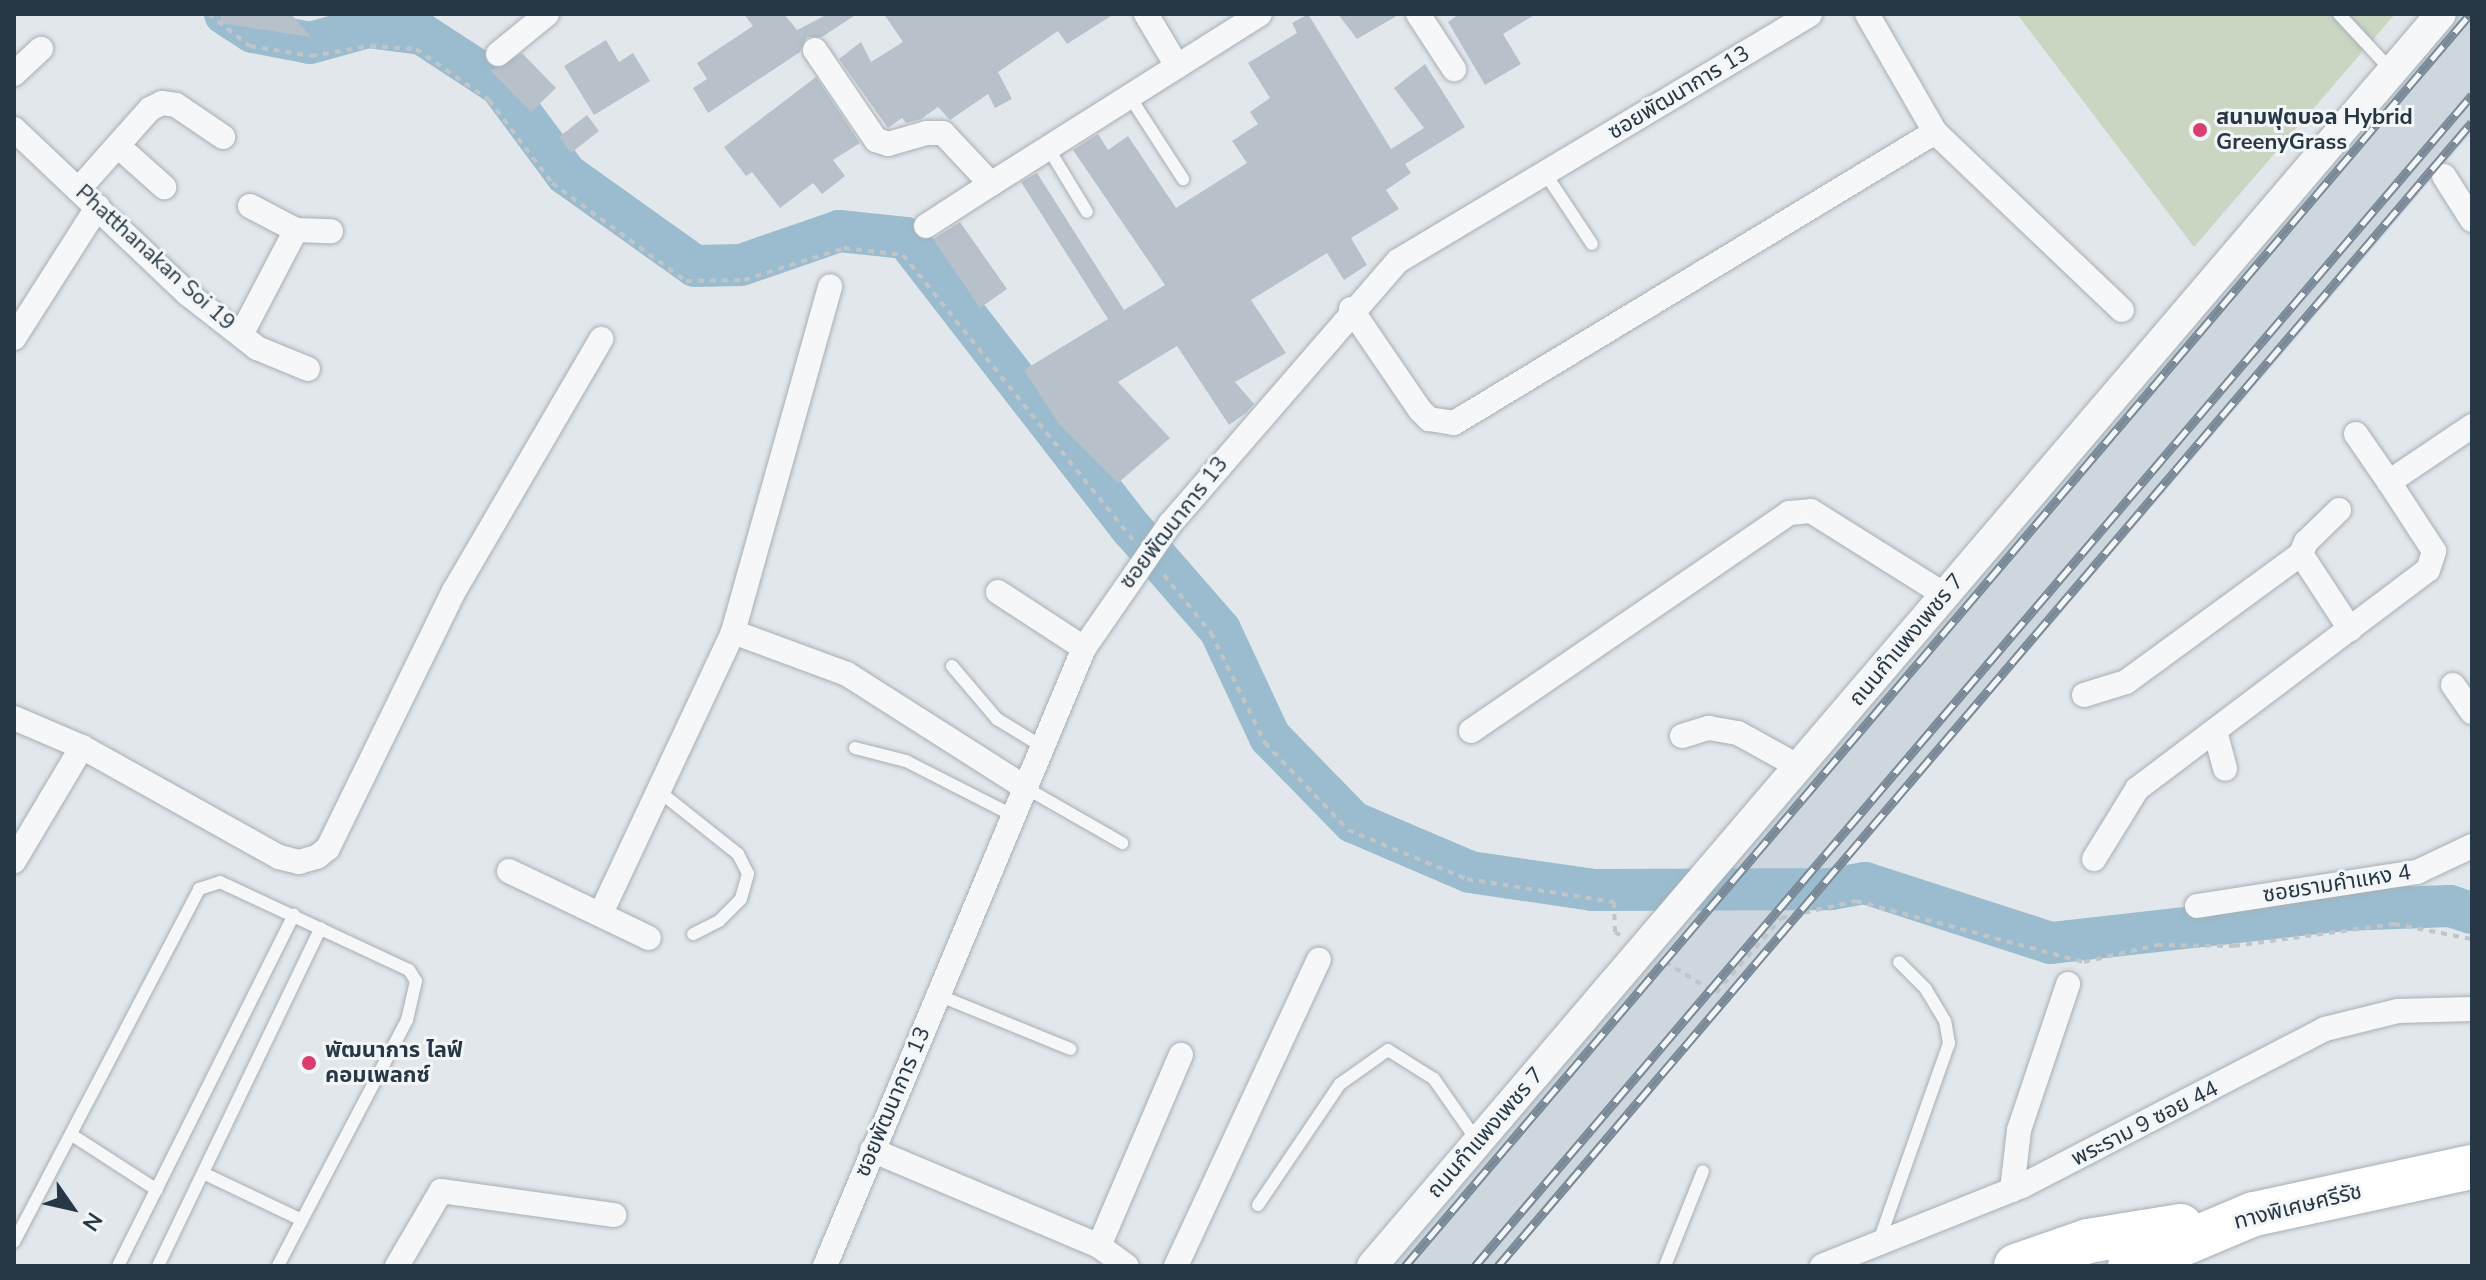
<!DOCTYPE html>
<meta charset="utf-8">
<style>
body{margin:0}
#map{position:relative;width:2486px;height:1280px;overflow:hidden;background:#e2e7eb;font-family:"Nunito Sans","Noto Sans Thai",sans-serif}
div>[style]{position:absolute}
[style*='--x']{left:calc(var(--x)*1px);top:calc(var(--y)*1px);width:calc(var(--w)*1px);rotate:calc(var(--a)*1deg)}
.built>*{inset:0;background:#cfd7de}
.green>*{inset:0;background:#cad6c2}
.river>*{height:42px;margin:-21px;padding:0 21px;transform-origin:21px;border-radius:21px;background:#9abcce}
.building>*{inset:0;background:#b8c1ca}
.path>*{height:4px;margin-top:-2px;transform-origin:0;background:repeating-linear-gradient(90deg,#c0c5ca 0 6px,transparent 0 12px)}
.roads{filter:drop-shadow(0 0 2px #a6afb6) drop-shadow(0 0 2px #a6afb6)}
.service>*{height:12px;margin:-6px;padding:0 6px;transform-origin:6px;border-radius:6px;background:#f5f7f9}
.minor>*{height:24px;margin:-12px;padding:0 12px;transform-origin:12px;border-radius:12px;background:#f5f7f9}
.tertiary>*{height:30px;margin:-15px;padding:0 15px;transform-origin:15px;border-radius:15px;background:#f5f7f9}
.motorway>*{height:44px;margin:-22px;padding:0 22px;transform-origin:22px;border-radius:22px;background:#fff}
.rail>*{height:9px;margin-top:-4.5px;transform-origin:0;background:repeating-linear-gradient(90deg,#f2f6f8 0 18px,#7a8997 0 36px);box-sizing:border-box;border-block:2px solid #7a8997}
.dots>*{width:22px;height:22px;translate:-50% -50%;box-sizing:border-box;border:4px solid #f2f6f8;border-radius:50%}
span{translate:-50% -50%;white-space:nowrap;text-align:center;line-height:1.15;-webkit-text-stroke:6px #f2f6f8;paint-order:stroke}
.street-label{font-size:22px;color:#283745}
.poi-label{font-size:22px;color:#283745;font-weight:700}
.left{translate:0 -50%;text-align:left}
.frame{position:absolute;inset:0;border:16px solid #283745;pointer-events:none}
.north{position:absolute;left:32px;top:1168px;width:80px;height:80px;-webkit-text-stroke:6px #f2f6f8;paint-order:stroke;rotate:124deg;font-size:22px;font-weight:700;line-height:32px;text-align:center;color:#283745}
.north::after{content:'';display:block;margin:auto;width:28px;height:36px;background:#283745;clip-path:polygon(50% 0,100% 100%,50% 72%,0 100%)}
</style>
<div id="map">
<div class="built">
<i style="clip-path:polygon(2451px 14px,2472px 14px,2472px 132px,1503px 1266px,1375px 1266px)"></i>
</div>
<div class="green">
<i style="clip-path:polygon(2017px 14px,2395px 14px,2194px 247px)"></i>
</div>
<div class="river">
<i style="--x:225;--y:14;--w:33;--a:33"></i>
<i style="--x:253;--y:32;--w:58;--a:10.9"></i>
<i style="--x:310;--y:43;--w:60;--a:-15.4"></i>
<i style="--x:368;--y:27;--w:54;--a:7.4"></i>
<i style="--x:422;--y:34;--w:93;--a:33.2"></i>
<i style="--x:500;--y:85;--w:111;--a:53.4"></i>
<i style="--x:566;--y:174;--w:158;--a:35.5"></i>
<i style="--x:695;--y:266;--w:46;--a:-1.2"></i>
<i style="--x:741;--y:265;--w:104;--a:-19.1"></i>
<i style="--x:839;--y:231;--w:67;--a:6"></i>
<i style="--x:906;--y:238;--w:368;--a:52.2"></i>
<i style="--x:1132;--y:529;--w:134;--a:48.9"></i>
<i style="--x:1220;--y:630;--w:118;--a:65"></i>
<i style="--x:1270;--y:737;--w:119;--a:45.7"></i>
<i style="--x:1353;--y:822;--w:127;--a:23.1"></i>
<i style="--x:1470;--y:872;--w:124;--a:8.3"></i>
<i style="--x:1593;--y:890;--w:238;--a:-0.2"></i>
<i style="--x:1831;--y:889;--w:35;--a:-10"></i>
<i style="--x:1865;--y:883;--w:195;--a:17.9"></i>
<i style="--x:2051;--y:943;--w:294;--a:-6.4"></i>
<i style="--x:2343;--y:910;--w:107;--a:-2.1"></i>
<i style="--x:2450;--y:906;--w:23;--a:18"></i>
</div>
<div class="building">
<i style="clip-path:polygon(221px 14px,291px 14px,311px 37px,220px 23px)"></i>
<i style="clip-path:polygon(744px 14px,784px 14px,797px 30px,828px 14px,857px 14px,822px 37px,807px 37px,800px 52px,708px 113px,693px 88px,707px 79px,697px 63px,753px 26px)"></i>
<i style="clip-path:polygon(884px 14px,1114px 14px,1067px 44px,1058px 31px,998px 72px,1012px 99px,995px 108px,988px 94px,950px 120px,938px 107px,921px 119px,906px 123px,902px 118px,888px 128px,839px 59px,861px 42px,871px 62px,903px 42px)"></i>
<i style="clip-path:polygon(1308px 14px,1391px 149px,1424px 128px,1394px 88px,1425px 64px,1465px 127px,1405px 164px,1411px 173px,1386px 190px,1399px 209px,1351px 238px,1367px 265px,1344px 280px,1327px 253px,1251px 300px,1286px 353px,1235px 382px,1254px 404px,1247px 412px,1229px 425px,1177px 346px,1118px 382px,1170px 438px,1118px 483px,1059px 424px,1024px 370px,1108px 319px,1021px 182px,1037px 173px,1124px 310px,1165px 285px,1073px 150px,1098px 134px,1108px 150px,1128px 136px,1176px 208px,1247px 163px,1232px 141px,1258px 124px,1250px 112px,1270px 98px,1248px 63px,1297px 33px,1292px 23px)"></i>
<i style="clip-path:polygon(1338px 14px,1400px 14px,1357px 39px)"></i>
<i style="clip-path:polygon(1459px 14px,1536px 14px,1503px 34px,1521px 64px,1485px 85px,1448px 22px)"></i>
<i style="clip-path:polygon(606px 40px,619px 62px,633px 53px,650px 81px,594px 115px,564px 66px)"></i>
<i style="clip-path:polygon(522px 53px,556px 88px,531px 112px,491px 71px)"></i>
<i style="clip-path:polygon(816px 77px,860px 143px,833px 160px,845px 176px,822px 194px,813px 183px,780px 208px,752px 172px,746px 176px,724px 147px)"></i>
<i style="clip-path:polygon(587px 115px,599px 131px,571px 153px,559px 137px)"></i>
<i style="clip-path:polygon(960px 222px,1007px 289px,980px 308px,933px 239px)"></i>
</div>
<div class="path">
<i style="--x:208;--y:14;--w:53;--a:37.3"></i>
<i style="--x:250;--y:46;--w:62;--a:9.3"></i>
<i style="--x:311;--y:56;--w:60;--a:-9.6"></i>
<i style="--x:370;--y:46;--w:46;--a:3.7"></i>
<i style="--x:416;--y:49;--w:89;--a:34.9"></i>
<i style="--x:489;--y:100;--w:104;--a:52.8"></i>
<i style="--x:552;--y:183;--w:166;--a:36.2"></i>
<i style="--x:686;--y:281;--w:58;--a:-1"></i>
<i style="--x:744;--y:280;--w:105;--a:-17.7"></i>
<i style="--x:844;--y:248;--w:59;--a:6.8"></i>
<i style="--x:903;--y:255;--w:366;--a:51.1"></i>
<i style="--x:1164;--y:575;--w:75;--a:51"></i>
<i style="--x:1211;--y:633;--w:123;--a:63.9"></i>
<i style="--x:1265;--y:743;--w:120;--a:46.3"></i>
<i style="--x:1348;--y:830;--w:129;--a:22.4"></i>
<i style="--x:1467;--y:879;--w:149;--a:8.9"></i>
<i style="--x:1614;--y:902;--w:30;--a:88"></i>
<i style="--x:1615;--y:932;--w:6;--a:31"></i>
<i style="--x:1665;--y:962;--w:60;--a:31.3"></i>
<i style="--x:1716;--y:993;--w:99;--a:-49.1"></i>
<i style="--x:1781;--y:918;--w:77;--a:-12.8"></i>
<i style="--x:1856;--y:901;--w:236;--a:15"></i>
<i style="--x:2084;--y:962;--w:75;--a:-13.1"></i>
<i style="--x:2157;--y:945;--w:77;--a:0.7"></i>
<i style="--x:2234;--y:946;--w:162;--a:-7.8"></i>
<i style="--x:2394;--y:924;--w:79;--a:10.9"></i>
</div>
<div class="roads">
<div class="service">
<i style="--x:2339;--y:14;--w:76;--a:47.1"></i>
<i style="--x:1130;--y:97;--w:98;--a:57.1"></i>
<i style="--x:1050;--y:151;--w:71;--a:58.8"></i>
<i style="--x:1545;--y:173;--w:85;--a:56.5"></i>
<i style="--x:952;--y:666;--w:70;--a:49.7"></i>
<i style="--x:997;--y:719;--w:54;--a:31.3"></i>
<i style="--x:855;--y:748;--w:53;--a:14.3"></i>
<i style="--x:906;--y:761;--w:121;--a:27"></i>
<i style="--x:1026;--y:788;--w:111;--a:29.8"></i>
<i style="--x:660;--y:792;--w:100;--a:38.5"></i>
<i style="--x:738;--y:854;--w:22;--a:63"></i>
<i style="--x:748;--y:874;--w:26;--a:106"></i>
<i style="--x:741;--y:899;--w:31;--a:135"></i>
<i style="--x:719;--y:921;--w:29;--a:153"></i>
<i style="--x:938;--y:995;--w:143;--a:22.2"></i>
<i style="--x:72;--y:1135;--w:101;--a:32.9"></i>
<i style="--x:205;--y:1174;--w:107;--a:25.4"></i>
<i style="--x:1258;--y:1205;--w:146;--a:-55.9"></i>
<i style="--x:1340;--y:1084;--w:59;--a:-35.3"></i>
<i style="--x:1388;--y:1050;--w:54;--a:32.2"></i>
<i style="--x:1434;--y:1079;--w:77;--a:55.1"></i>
<i style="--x:1879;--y:1241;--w:210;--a:-70.5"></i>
<i style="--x:1949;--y:1043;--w:22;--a:-100"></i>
<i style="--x:1945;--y:1021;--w:37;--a:-121"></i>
<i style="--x:1926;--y:989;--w:38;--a:-135"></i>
<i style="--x:14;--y:1242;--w:399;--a:-62.3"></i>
<i style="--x:199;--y:889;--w:22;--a:-18"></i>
<i style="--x:220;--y:882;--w:208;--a:25"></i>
<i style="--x:409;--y:970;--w:13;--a:58"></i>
<i style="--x:416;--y:981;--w:40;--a:103"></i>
<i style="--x:407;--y:1020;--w:278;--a:117.7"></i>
<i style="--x:118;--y:1266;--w:393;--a:-63.4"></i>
<i style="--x:158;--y:1266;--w:375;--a:-64.3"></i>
<i style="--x:1665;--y:1266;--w:102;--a:-68.2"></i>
</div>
<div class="minor">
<i style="--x:1146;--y:14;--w:61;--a:59.2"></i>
<i style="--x:1418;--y:14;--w:66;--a:56.8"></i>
<i style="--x:1867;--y:14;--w:136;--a:60"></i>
<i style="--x:1935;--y:132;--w:258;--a:43.6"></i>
<i style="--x:815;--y:50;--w:109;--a:55.9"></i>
<i style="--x:876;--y:140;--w:13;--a:18"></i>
<i style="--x:888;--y:144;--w:40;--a:-16"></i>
<i style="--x:926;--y:133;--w:17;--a:0"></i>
<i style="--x:943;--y:133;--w:70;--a:46.7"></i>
<i style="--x:991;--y:184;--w:318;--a:-32.3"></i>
<i style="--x:498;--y:54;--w:63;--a:-39.2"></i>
<i style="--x:14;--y:74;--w:37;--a:-43"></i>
<i style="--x:14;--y:129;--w:240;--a:43.5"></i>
<i style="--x:188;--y:294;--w:88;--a:38"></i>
<i style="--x:257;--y:348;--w:55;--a:22.4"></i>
<i style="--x:118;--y:146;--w:62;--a:41.7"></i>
<i style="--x:2444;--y:176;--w:52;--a:57.5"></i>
<i style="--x:78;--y:190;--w:108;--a:-48.4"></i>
<i style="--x:150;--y:109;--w:13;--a:-27"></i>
<i style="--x:162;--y:103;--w:14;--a:8"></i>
<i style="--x:176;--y:105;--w:57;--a:34.2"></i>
<i style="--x:250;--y:206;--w:52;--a:27.6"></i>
<i style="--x:296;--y:230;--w:35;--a:2"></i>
<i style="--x:926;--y:226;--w:77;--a:-32.9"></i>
<i style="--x:1351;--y:309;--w:122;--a:55.7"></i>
<i style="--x:1420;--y:410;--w:13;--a:45"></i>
<i style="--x:1429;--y:419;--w:25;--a:9"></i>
<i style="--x:1454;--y:423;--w:562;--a:-31.17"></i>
<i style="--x:241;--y:335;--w:119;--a:-62.4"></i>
<i style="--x:14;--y:338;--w:156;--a:-57.5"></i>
<i style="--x:2356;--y:434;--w:58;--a:55.5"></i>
<i style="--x:2339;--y:510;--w:46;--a:135.9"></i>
<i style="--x:2306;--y:542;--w:13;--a:113"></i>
<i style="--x:2301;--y:554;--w:90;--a:56.8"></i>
<i style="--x:998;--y:592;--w:103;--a:33.1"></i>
<i style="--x:733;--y:632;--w:121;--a:20.2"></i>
<i style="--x:847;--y:674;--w:212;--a:32.5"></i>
<i style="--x:2453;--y:685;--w:33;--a:55"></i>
<i style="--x:2084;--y:695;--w:44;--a:-17.2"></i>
<i style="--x:2126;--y:682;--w:217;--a:-36.2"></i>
<i style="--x:14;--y:718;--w:74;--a:23.1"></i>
<i style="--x:82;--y:747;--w:226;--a:29.2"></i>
<i style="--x:279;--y:857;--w:21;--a:14"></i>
<i style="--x:299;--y:862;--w:19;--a:-16"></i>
<i style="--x:317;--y:857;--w:14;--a:-39"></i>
<i style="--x:328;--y:848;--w:286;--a:-63.9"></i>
<i style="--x:454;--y:591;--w:292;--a:-59.7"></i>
<i style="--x:1471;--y:731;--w:386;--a:-34.4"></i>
<i style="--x:1789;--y:513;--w:22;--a:-5"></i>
<i style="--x:1811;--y:511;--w:158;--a:32.1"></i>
<i style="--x:2215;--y:731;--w:39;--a:75"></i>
<i style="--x:1682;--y:736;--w:28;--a:-17"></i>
<i style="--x:1709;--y:728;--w:29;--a:10"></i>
<i style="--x:1738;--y:733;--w:70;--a:29.1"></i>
<i style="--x:2094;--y:859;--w:82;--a:-58.4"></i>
<i style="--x:2137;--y:789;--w:364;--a:-37"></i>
<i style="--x:2428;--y:570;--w:20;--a:-72"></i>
<i style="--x:2434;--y:551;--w:82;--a:-123.1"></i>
<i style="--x:2389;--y:482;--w:100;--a:-34"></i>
<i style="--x:14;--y:861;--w:133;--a:-59.2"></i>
<i style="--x:509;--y:871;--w:155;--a:25.6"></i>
<i style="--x:2197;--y:906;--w:223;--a:-8.8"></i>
<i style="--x:2417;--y:872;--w:61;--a:-25.3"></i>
<i style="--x:602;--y:911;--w:308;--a:-64.8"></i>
<i style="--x:733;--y:632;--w:359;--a:-74.3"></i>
<i style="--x:872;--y:1150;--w:246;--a:22.9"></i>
<i style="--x:1099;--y:1246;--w:208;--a:-66.8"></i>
<i style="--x:2012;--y:1190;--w:60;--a:-83.3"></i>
<i style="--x:2019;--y:1130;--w:154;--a:-71.4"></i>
<i style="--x:1099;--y:1246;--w:34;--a:36"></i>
<i style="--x:397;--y:1266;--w:87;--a:-59.6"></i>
<i style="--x:441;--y:1191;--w:175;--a:7.9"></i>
<i style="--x:825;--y:1266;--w:670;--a:-67.26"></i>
<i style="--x:1084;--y:648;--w:151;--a:-55.3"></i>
<i style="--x:1170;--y:524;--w:348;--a:-49.1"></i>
<i style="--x:1398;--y:261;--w:480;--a:-30.9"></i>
<i style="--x:1176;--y:1266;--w:338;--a:-65"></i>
<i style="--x:1822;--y:1266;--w:215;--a:-21.8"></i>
<i style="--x:2022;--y:1186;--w:341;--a:-27.4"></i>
<i style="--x:2325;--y:1029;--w:75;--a:-13.9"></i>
<i style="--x:2398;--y:1011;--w:74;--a:-1.5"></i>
</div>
<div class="tertiary">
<i style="--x:1372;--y:1266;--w:1646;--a:-49.51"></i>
</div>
<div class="motorway">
<i style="--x:2016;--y:1266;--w:76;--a:-19.1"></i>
<i style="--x:2088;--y:1241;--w:94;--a:-9.2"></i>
<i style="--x:2130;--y:1266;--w:134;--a:-22.8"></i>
<i style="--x:2254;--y:1214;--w:223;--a:-12.2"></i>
</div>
</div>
<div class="rail">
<i style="--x:1405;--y:1266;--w:1644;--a:-49.61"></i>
<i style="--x:1475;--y:1266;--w:1538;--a:-49.59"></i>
<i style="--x:1498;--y:1266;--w:1502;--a:-49.59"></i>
</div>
<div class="dots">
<i style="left:2200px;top:130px;background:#db3d6e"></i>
<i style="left:309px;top:1063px;background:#db3d6e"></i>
</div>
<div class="street-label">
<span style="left:1679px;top:93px;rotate:-31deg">ซอยพัฒนาการ 13</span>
<span style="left:155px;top:258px;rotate:42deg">Phatthanakan Soi 19</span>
<span style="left:1174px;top:523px;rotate:-52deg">ซอยพัฒนาการ 13</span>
<span style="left:1907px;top:640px;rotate:-50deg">ถนนกำแพงเพชร 7</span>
<span style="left:2337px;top:884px;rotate:-9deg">ซอยรามคำแหง 4</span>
<span style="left:893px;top:1102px;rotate:-67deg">ซอยพัฒนาการ 13</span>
<span style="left:2145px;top:1124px;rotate:-27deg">พระราม 9 ซอย 44</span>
<span style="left:1486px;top:1133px;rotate:-49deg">ถนนกำแพงเพชร 7</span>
<span style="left:2298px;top:1207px;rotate:-14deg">ทางพิเศษศรีรัช</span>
</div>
<div class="poi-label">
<span class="left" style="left:2216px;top:130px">สนามฟุตบอล Hybrid<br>GreenyGrass</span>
<span class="left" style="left:325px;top:1063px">พัฒนาการ ไลฟ์<br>คอมเพลกซ์</span>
</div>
<div class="frame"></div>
<div class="north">N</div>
</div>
